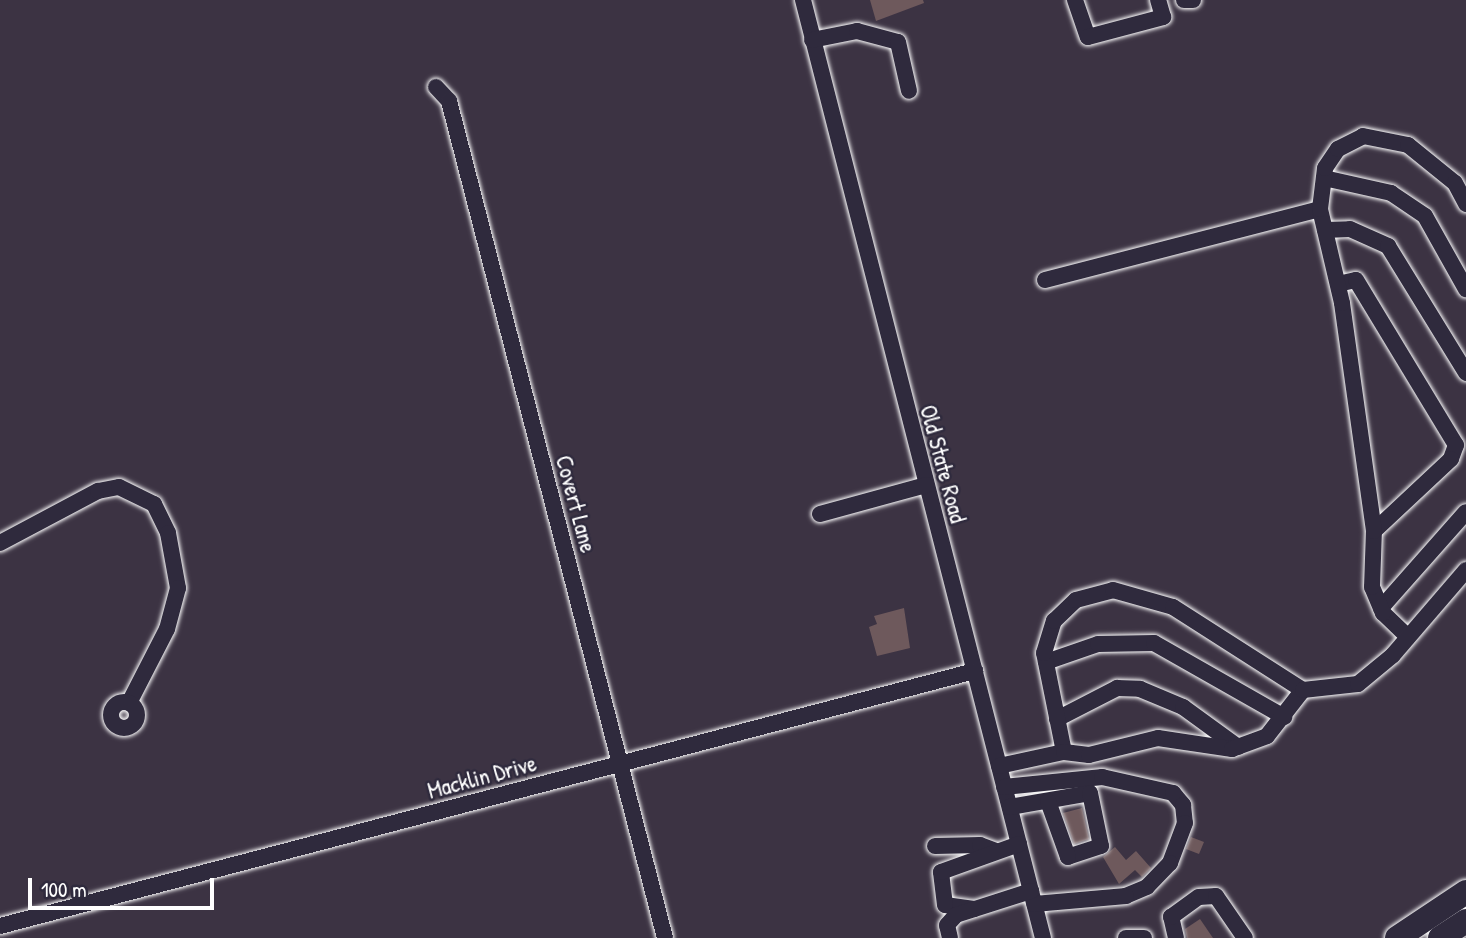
<!DOCTYPE html>
<style>
body{margin:0}
#map{position:relative;width:1466px;height:938px;overflow:hidden;background:#3c3343;font-family:"Patrick Hand",sans-serif}
div>[style]{position:absolute}
[style*='--x']{left:calc(var(--x)*1px);top:calc(var(--y)*1px);width:calc(var(--w)*1px);rotate:calc(var(--a)*1deg)}
.building>*{inset:0;background:#6e595c}
.roads{filter:drop-shadow(0 0 2px #fff) drop-shadow(0 0 2px #fff)}
.minor>*{height:16px;margin:-8px;padding:0 8px;transform-origin:8px;border-radius:8px;background:#2f2a3d}
.minor>.ring{margin:-8px;padding:0;box-sizing:content-box;background:none;border:16px solid #2f2a3d;border-radius:50%}
.highway>*{height:24px;margin:-12px;padding:0 12px;transform-origin:12px;border-radius:12px;background:#2f2a3d}
span{translate:-50% -50%;white-space:nowrap;text-align:center;line-height:1.15;-webkit-text-stroke:5px #2f2a3d;paint-order:stroke}
.street-label{font-size:23px;color:#fff}
.scale{position:absolute;left:28px;top:878px;width:186px;height:32px;box-sizing:border-box;border:4px solid #fff;border-top:0;padding-left:9px;font-size:21px;line-height:24px;white-space:nowrap;color:#fff;-webkit-text-stroke:5px #2f2a3d;paint-order:stroke}
</style>
<div id="map">
<div class="building">
<i style="clip-path:polygon(870px 0,923px 0,924px 3px,876px 21px)"></i>
<i style="clip-path:polygon(904px 608px,910px 648px,877px 656px,869px 627px,877px 624px,874px 616px)"></i>
<i style="clip-path:polygon(1082px 808px,1089px 839px,1074px 844px,1063px 813px)"></i>
<i style="clip-path:polygon(1191px 837px,1204px 842px,1199px 854px,1186px 849px)"></i>
<i style="clip-path:polygon(1115px 847px,1126px 860px,1136px 851px,1151px 868px,1142px 877px,1135px 870px,1119px 884px,1103px 857px)"></i>
<i style="clip-path:polygon(1200px 919px,1213px 938px,1187px 938px,1185px 929px)"></i>
</div>
<div class="roads">
<div class="minor">
<i style="--x:803;--y:0;--w:968;--a:75.65"></i>
<i style="--x:1075;--y:0;--w:39;--a:71"></i>
<i style="--x:1088;--y:37;--w:78;--a:-14.9"></i>
<i style="--x:1163;--y:17;--w:18;--a:-106"></i>
<i style="--x:1184;--y:0;--w:9;--a:0"></i>
<i style="--x:812;--y:40;--w:46;--a:-11.3"></i>
<i style="--x:857;--y:31;--w:42;--a:15"></i>
<i style="--x:898;--y:42;--w:50;--a:77.3"></i>
<i style="--x:436;--y:87;--w:19;--a:47"></i>
<i style="--x:449;--y:101;--w:864;--a:75.53"></i>
<i style="--x:1324;--y:178;--w:69;--a:12.6"></i>
<i style="--x:1391;--y:193;--w:41;--a:34.1"></i>
<i style="--x:1425;--y:216;--w:84;--a:60.7"></i>
<i style="--x:1325;--y:230;--w:25;--a:-2"></i>
<i style="--x:1350;--y:229;--w:42;--a:24.1"></i>
<i style="--x:1388;--y:246;--w:149;--a:58.4"></i>
<i style="--x:1045;--y:280;--w:284;--a:-14.5"></i>
<i style="--x:1338;--y:284;--w:18;--a:-13"></i>
<i style="--x:1356;--y:280;--w:193;--a:58.8"></i>
<i style="--x:1456;--y:445;--w:15;--a:110"></i>
<i style="--x:1451;--y:459;--w:105;--a:136.9"></i>
<i style="--x:820;--y:514;--w:110;--a:-15.3"></i>
<i style="--x:0;--y:543;--w:111;--a:-28"></i>
<i style="--x:98;--y:491;--w:21;--a:-11"></i>
<i style="--x:119;--y:487;--w:39;--a:26"></i>
<i style="--x:154;--y:504;--w:32;--a:64"></i>
<i style="--x:168;--y:533;--w:56;--a:79.7"></i>
<i style="--x:178;--y:588;--w:42;--a:105"></i>
<i style="--x:167;--y:629;--w:83;--a:117.2"></i>
<i style="--x:1381;--y:608;--w:128;--a:-48.5"></i>
<i style="--x:1408;--y:637;--w:35;--a:-136"></i>
<i style="--x:1383;--y:613;--w:28;--a:-113"></i>
<i style="--x:1372;--y:587;--w:56;--a:-88"></i>
<i style="--x:1374;--y:531;--w:230;--a:-98"></i>
<i style="--x:1342;--y:303;--w:97;--a:-103.2"></i>
<i style="--x:1320;--y:209;--w:41;--a:-83"></i>
<i style="--x:1325;--y:168;--w:23;--a:-56"></i>
<i style="--x:1338;--y:149;--w:28;--a:-27"></i>
<i style="--x:1363;--y:136;--w:46;--a:11.3"></i>
<i style="--x:1408;--y:145;--w:60;--a:39"></i>
<i style="--x:1455;--y:183;--w:24;--a:62"></i>
<i style="--x:1046;--y:662;--w:55;--a:-19.1"></i>
<i style="--x:1098;--y:644;--w:56;--a:-1"></i>
<i style="--x:1154;--y:643;--w:150;--a:29.6"></i>
<i class="ring" style="left:111px;top:702px;width:10px;height:10px"></i>
<i style="--x:1057;--y:719;--w:68;--a:-27.3"></i>
<i style="--x:1117;--y:688;--w:23;--a:2"></i>
<i style="--x:1140;--y:689;--w:47;--a:22.7"></i>
<i style="--x:1183;--y:707;--w:68;--a:36"></i>
<i style="--x:1064;--y:752;--w:101;--a:-101.4"></i>
<i style="--x:1044;--y:653;--w:34;--a:-73"></i>
<i style="--x:1054;--y:621;--w:30;--a:-44"></i>
<i style="--x:1076;--y:600;--w:38;--a:-15"></i>
<i style="--x:1113;--y:590;--w:62;--a:15.8"></i>
<i style="--x:1173;--y:607;--w:154;--a:32.6"></i>
<i style="--x:999;--y:766;--w:66;--a:-12.2"></i>
<i style="--x:1064;--y:752;--w:25;--a:7"></i>
<i style="--x:1089;--y:755;--w:71;--a:-13.8"></i>
<i style="--x:1158;--y:738;--w:75;--a:8.5"></i>
<i style="--x:1232;--y:749;--w:37;--a:-20"></i>
<i style="--x:1267;--y:736;--w:58;--a:-52"></i>
<i style="--x:1303;--y:690;--w:55;--a:-6.2"></i>
<i style="--x:1358;--y:684;--w:45;--a:-39.6"></i>
<i style="--x:1393;--y:655;--w:112;--a:-49.3"></i>
<i style="--x:1004;--y:787;--w:99;--a:-5.8"></i>
<i style="--x:1102;--y:777;--w:73;--a:12.7"></i>
<i style="--x:1173;--y:793;--w:16;--a:50"></i>
<i style="--x:1183;--y:805;--w:18;--a:84"></i>
<i style="--x:1185;--y:823;--w:43;--a:110.6"></i>
<i style="--x:1170;--y:863;--w:33;--a:134"></i>
<i style="--x:1147;--y:887;--w:23;--a:157"></i>
<i style="--x:1126;--y:896;--w:92;--a:175"></i>
<i style="--x:1010;--y:807;--w:81;--a:-9.9"></i>
<i style="--x:1090;--y:793;--w:54;--a:78.3"></i>
<i style="--x:1101;--y:846;--w:35;--a:162"></i>
<i style="--x:1068;--y:857;--w:59;--a:-109.7"></i>
<i style="--x:935;--y:846;--w:45;--a:-1.3"></i>
<i style="--x:980;--y:845;--w:17;--a:21"></i>
<i style="--x:974;--y:909;--w:29;--a:-172"></i>
<i style="--x:945;--y:905;--w:33;--a:-97"></i>
<i style="--x:941;--y:872;--w:83;--a:-19.7"></i>
<i style="--x:0;--y:926;--w:1008;--a:-14.66"></i>
<i style="--x:950;--y:938;--w:13;--a:-103"></i>
<i style="--x:947;--y:925;--w:13;--a:-48"></i>
<i style="--x:956;--y:915;--w:79;--a:-17.7"></i>
<i style="--x:1126;--y:938;--w:18;--a:0"></i>
<i style="--x:1176;--y:938;--w:22;--a:-103"></i>
<i style="--x:1171;--y:917;--w:34;--a:-36"></i>
<i style="--x:1199;--y:897;--w:17;--a:-3"></i>
<i style="--x:1216;--y:896;--w:51;--a:55.4"></i>
</div>
<div class="highway">
<i style="--x:1397;--y:938;--w:83;--a:-33.7"></i>
<i style="--x:1440;--y:938;--w:31;--a:-33"></i>
</div>
</div>
<div class="street-label">
<span style="left:943px;top:464px;rotate:75deg">Old State Road</span>
<span style="left:576px;top:504px;rotate:75deg">Covert Lane</span>
<span style="left:482px;top:777px;rotate:-15deg">Macklin Drive</span>
</div>
<div class="scale">100 m</div>
</div>
